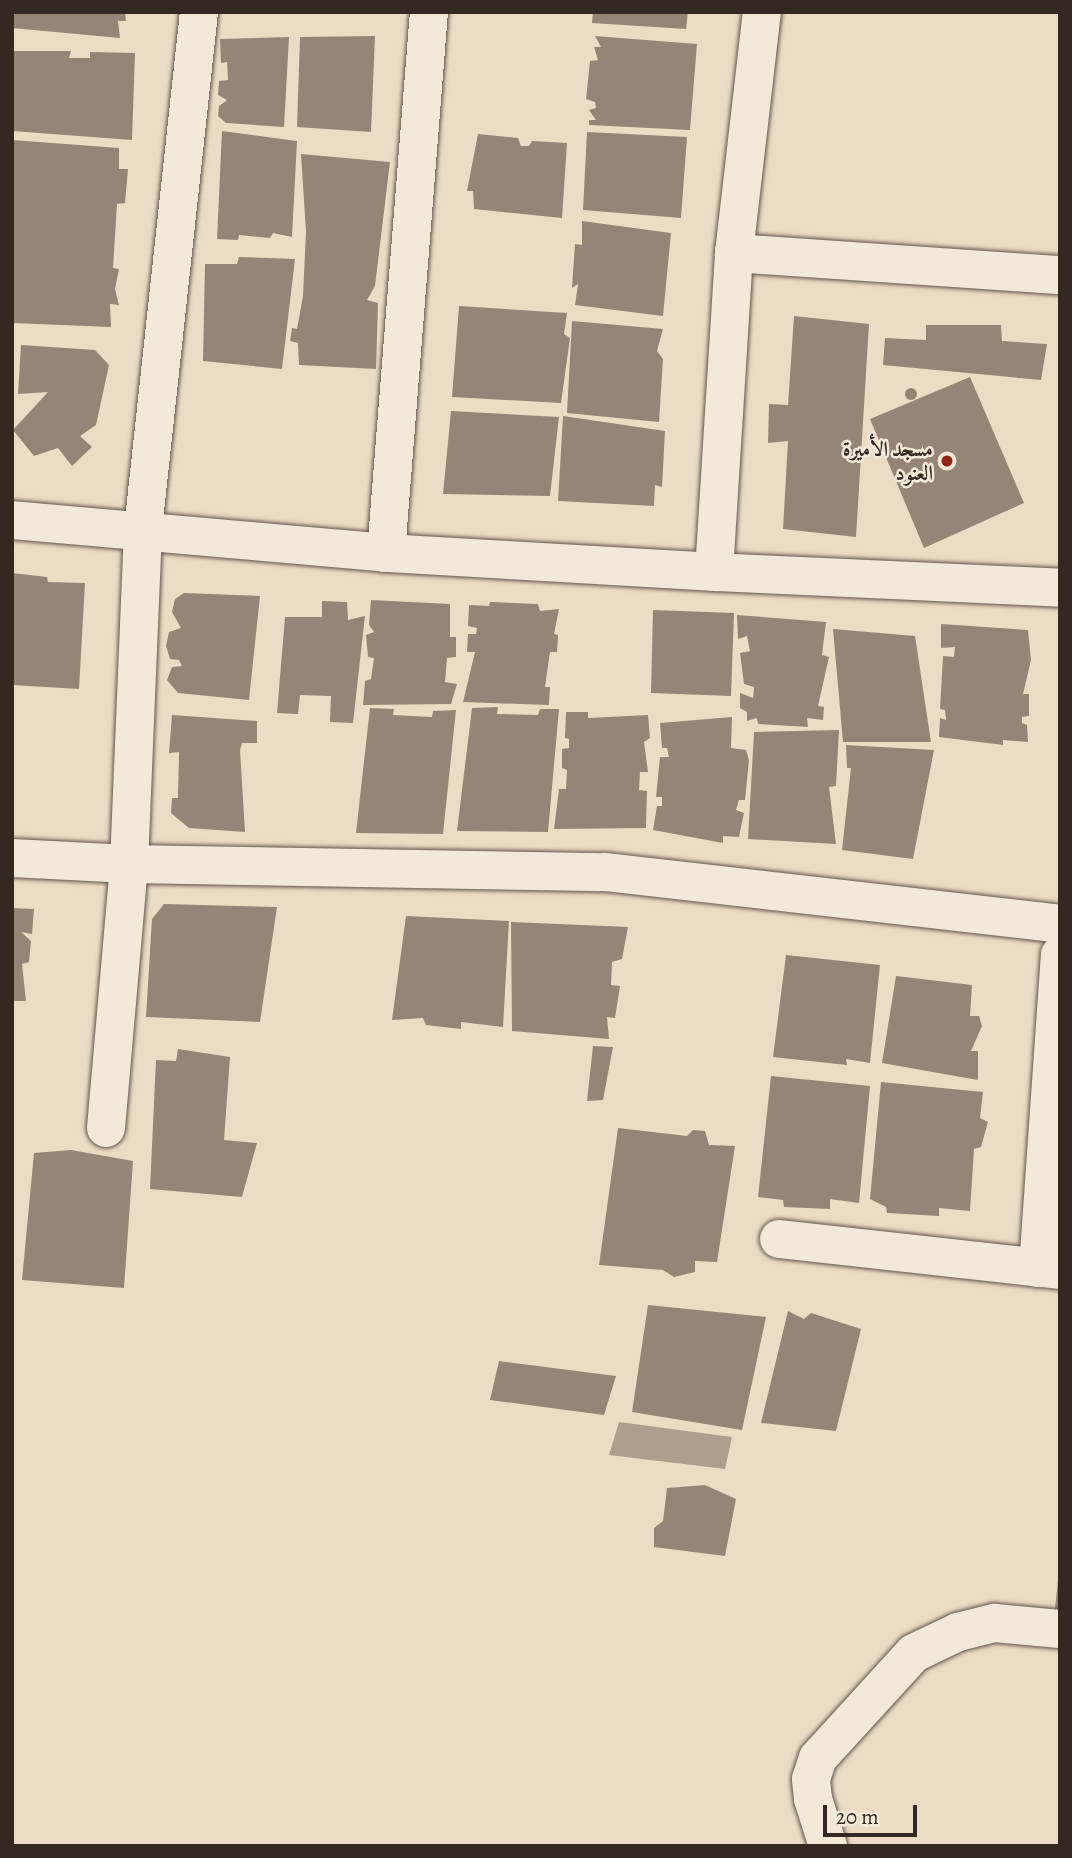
<!DOCTYPE html>
<meta charset="utf-8">
<style>
body{margin:0}
#map{position:relative;width:1072px;height:1858px;overflow:hidden;background:#ebddc5;font-family:Alegreya,Amiri,serif}
div>[style]{position:absolute}
[style*='--x']{left:calc(var(--x)*1px);top:calc(var(--y)*1px);width:calc(var(--w)*1px);rotate:calc(var(--a)*1deg)}
.water>*{inset:0;background:#ad9f8e}
.building>*{inset:0;background:#938677}
.round{border-radius:50%}
.roads{filter:drop-shadow(0 0 2px #62554c) drop-shadow(0 0 2px #62554c)}
.minor>*{height:38px;margin:-19px;padding:0 19px;transform-origin:19px;border-radius:19px;background:#f2e9d9}
.dots>*{width:19px;height:19px;translate:-50% -50%;box-sizing:border-box;border:4px solid #f2e9d9;border-radius:50%}
span{translate:-50% -50%;white-space:nowrap;text-align:center;line-height:1.15;-webkit-text-stroke:5px #f2e9d9;paint-order:stroke}
.poi-label{font-size:21px;color:#342823;font-weight:700}
.right{translate:-100% -50%;text-align:right}
.frame{position:absolute;inset:0;border:14px solid #342823;pointer-events:none}
.scale{position:absolute;left:823px;top:1805px;width:94px;height:32px;box-sizing:border-box;border:4px solid #342823;border-top:0;padding-left:9px;font-size:21px;line-height:24px;white-space:nowrap;color:#342823;-webkit-text-stroke:5px #f2e9d9;paint-order:stroke}
</style>
<div id="map">
<div class="water">
<i style="clip-path:polygon(619px 1422px,732px 1437px,725px 1469px,609px 1455px)"></i>
</div>
<div class="building">
<i style="clip-path:polygon(12px 12px,125px 12px,126px 21px,118px 21px,120px 38px,12px 28px)"></i>
<i style="clip-path:polygon(593px 12px,688px 12px,686px 29px,592px 23px)"></i>
<i style="clip-path:polygon(375px 36px,371px 132px,297px 127px,300px 37px)"></i>
<i style="clip-path:polygon(595px 36px,697px 44px,690px 130px,589px 125px,589px 120px,596px 120px,589px 110px,596px 108px,595px 102px,586px 99px,590px 61px,598px 60px,594px 47px,601px 47px)"></i>
<i style="clip-path:polygon(289px 37px,284px 127px,226px 123px,218px 116px,219px 106px,227px 100px,218px 95px,219px 81px,228px 80px,227px 62px,221px 63px,220px 39px)"></i>
<i style="clip-path:polygon(12px 51px,71px 51px,69px 58px,90px 58px,90px 52px,135px 53px,132px 140px,12px 131px)"></i>
<i style="clip-path:polygon(222px 131px,297px 141px,292px 237px,273px 233px,270px 238px,239px 235px,238px 240px,217px 239px)"></i>
<i style="clip-path:polygon(587px 132px,687px 137px,681px 218px,583px 210px)"></i>
<i style="clip-path:polygon(478px 134px,518px 138px,521px 146px,529px 146px,532px 141px,567px 143px,562px 218px,474px 209px,473px 191px,467px 191px)"></i>
<i style="clip-path:polygon(12px 140px,119px 148px,119px 169px,128px 169px,125px 203px,117px 204px,113px 268px,119px 269px,115px 289px,119px 305px,110px 304px,111px 327px,12px 323px)"></i>
<i style="clip-path:polygon(301px 154px,390px 162px,375px 286px,367px 300px,378px 303px,376px 369px,299px 365px,298px 343px,290px 341px,292px 328px,297px 329px,303px 296px,306px 232px)"></i>
<i style="clip-path:polygon(582px 221px,671px 233px,663px 316px,575px 305px,578px 284px,572px 288px,575px 244px,582px 245px)"></i>
<i style="clip-path:polygon(239px 257px,295px 259px,282px 369px,203px 361px,205px 264px,237px 264px)"></i>
<i style="clip-path:polygon(459px 306px,567px 313px,564px 334px,570px 338px,561px 403px,452px 397px)"></i>
<i style="clip-path:polygon(794px 316px,869px 324px,856px 537px,783px 529px,788px 441px,768px 443px,769px 404px,788px 405px)"></i>
<i style="clip-path:polygon(572px 321px,663px 329px,657px 351px,663px 359px,659px 422px,567px 413px)"></i>
<i style="clip-path:polygon(926px 325px,1001px 325px,1002px 341px,1047px 344px,1041px 380px,883px 365px,885px 338px,926px 340px)"></i>
<i style="clip-path:polygon(21px 345px,95px 350px,109px 365px,96px 425px,80px 436px,92px 447px,72px 466px,58px 448px,34px 456px,13px 430px,48px 392px,18px 394px)"></i>
<i style="clip-path:polygon(970px 377px,1024px 503px,924px 548px,870px 419px)"></i>
<i class="round" style="left:905px;top:388px;width:12px;height:12px"></i>
<i style="clip-path:polygon(451px 411px,559px 417px,550px 496px,443px 494px)"></i>
<i style="clip-path:polygon(563px 416px,665px 431px,662px 487px,655px 485px,654px 506px,558px 501px)"></i>
<i style="clip-path:polygon(12px 573px,47px 577px,48px 582px,85px 583px,79px 689px,12px 685px)"></i>
<i style="clip-path:polygon(184px 593px,260px 596px,249px 700px,178px 693px,167px 680px,172px 667px,182px 666px,179px 660px,170px 659px,166px 646px,169px 632px,181px 628px,172px 612px,175px 599px)"></i>
<i style="clip-path:polygon(371px 600px,450px 604px,450px 637px,456px 637px,456px 657px,447px 658px,445px 682px,457px 684px,451px 704px,363px 705px,365px 681px,371px 679px,374px 658px,368px 657px,366px 635px,374px 632px,369px 625px)"></i>
<i style="clip-path:polygon(322px 601px,347px 602px,348px 620px,365px 616px,353px 723px,330px 722px,331px 696px,300px 695px,298px 714px,277px 713px,285px 617px,322px 617px)"></i>
<i style="clip-path:polygon(490px 602px,538px 604px,540px 611px,559px 609px,554px 634px,558px 635px,557px 652px,550px 652px,545px 687px,550px 687px,549px 705px,463px 702px,475px 652px,467px 652px,468px 634px,476px 634px,477px 628px,468px 626px,469px 605px,489px 606px)"></i>
<i style="clip-path:polygon(653px 610px,734px 613px,731px 696px,651px 693px)"></i>
<i style="clip-path:polygon(737px 615px,826px 622px,822px 655px,829px 657px,818px 706px,824px 707px,823px 720px,807px 718px,808px 727px,758px 724px,757px 718px,747px 721px,747px 712px,740px 708px,740px 693px,753px 698px,754px 687px,744px 684px,740px 653px,750px 651px,747px 636px,738px 639px)"></i>
<i style="clip-path:polygon(941px 624px,1028px 630px,1031px 660px,1023px 694px,1029px 694px,1029px 716px,1022px 717px,1022px 723px,1027px 725px,1028px 742px,1003px 740px,1003px 745px,939px 737px,940px 718px,946px 720px,945px 710px,940px 709px,943px 656px,954px 657px,955px 647px,941px 648px)"></i>
<i style="clip-path:polygon(833px 629px,915px 636px,931px 742px,843px 742px)"></i>
<i style="clip-path:polygon(498px 707px,497px 714px,538px 715px,540px 709px,559px 709px,548px 832px,457px 831px,472px 708px)"></i>
<i style="clip-path:polygon(370px 708px,394px 709px,393px 715px,432px 717px,433px 711px,456px 710px,443px 834px,356px 833px)"></i>
<i style="clip-path:polygon(566px 712px,588px 712px,588px 718px,648px 715px,650px 738px,644px 742px,648px 772px,640px 772px,639px 790px,647px 791px,646px 828px,554px 829px,559px 789px,566px 789px,567px 770px,562px 768px,562px 749px,569px 748px,569px 739px,565px 738px)"></i>
<i style="clip-path:polygon(172px 715px,257px 721px,257px 743px,242px 743px,240px 750px,245px 832px,189px 828px,171px 813px,172px 798px,178px 798px,179px 752px,169px 753px)"></i>
<i style="clip-path:polygon(732px 717px,731px 748px,746px 750px,749px 760px,745px 800px,739px 800px,736px 810px,744px 813px,739px 837px,723px 836px,723px 843px,653px 830px,657px 806px,662px 806px,662px 797px,656px 797px,660px 757px,669px 757px,667px 748px,662px 748px,660px 723px)"></i>
<i style="clip-path:polygon(839px 730px,836px 786px,829px 787px,836px 844px,748px 839px,754px 732px)"></i>
<i style="clip-path:polygon(846px 745px,934px 750px,913px 859px,842px 850px,851px 768px,847px 768px)"></i>
<i style="clip-path:polygon(164px 904px,277px 907px,260px 1022px,146px 1017px,152px 919px)"></i>
<i style="clip-path:polygon(12px 908px,34px 909px,32px 934px,21px 932px,31px 941px,29px 962px,22px 964px,26px 1001px,12px 1001px)"></i>
<i style="clip-path:polygon(406px 916px,509px 921px,503px 1027px,461px 1022px,461px 1029px,426px 1025px,423px 1018px,392px 1020px)"></i>
<i style="clip-path:polygon(511px 922px,628px 927px,622px 959px,612px 962px,611px 985px,620px 986px,615px 1018px,607px 1017px,609px 1039px,512px 1031px)"></i>
<i style="clip-path:polygon(786px 955px,880px 965px,870px 1063px,846px 1059px,847px 1065px,773px 1057px)"></i>
<i style="clip-path:polygon(896px 976px,972px 985px,970px 1016px,979px 1016px,982px 1026px,971px 1051px,978px 1051px,978px 1080px,882px 1063px)"></i>
<i style="clip-path:polygon(593px 1046px,613px 1047px,603px 1100px,587px 1101px)"></i>
<i style="clip-path:polygon(178px 1049px,230px 1057px,224px 1140px,257px 1143px,242px 1197px,150px 1189px,156px 1060px,176px 1061px)"></i>
<i style="clip-path:polygon(771px 1076px,870px 1086px,859px 1203px,830px 1199px,830px 1209px,784px 1207px,783px 1200px,758px 1197px)"></i>
<i style="clip-path:polygon(881px 1082px,983px 1092px,980px 1118px,988px 1122px,981px 1147px,974px 1149px,970px 1211px,939px 1208px,939px 1216px,887px 1213px,886px 1207px,870px 1199px)"></i>
<i style="clip-path:polygon(618px 1128px,687px 1136px,693px 1130px,705px 1131px,709px 1145px,735px 1146px,717px 1262px,695px 1261px,695px 1272px,674px 1277px,663px 1270px,599px 1265px)"></i>
<i style="clip-path:polygon(71px 1150px,133px 1161px,124px 1288px,22px 1280px,34px 1153px)"></i>
<i style="clip-path:polygon(648px 1305px,766px 1317px,742px 1430px,632px 1412px)"></i>
<i style="clip-path:polygon(788px 1311px,804px 1319px,811px 1313px,861px 1329px,836px 1431px,761px 1423px)"></i>
<i style="clip-path:polygon(499px 1361px,616px 1376px,604px 1415px,490px 1400px)"></i>
<i style="clip-path:polygon(705px 1485px,736px 1499px,725px 1556px,654px 1547px,654px 1528px,663px 1521px,667px 1488px)"></i>
<i style="clip-path:polygon(1058px 1580px,1060px 1580px,1060px 1619px,1054px 1618px)"></i>
</div>
<div class="roads">
<div class="minor">
<i style="--x:734;--y:253;--w:327;--a:3.9"></i>
<i style="--x:12;--y:520;--w:375;--a:5"></i>
<i style="--x:386;--y:553;--w:329;--a:3.3"></i>
<i style="--x:714;--y:572;--w:320;--a:-86.4"></i>
<i style="--x:734;--y:253;--w:243;--a:-83.4"></i>
<i style="--x:386;--y:553;--w:543;--a:-85.46"></i>
<i style="--x:714;--y:572;--w:346;--a:2.6"></i>
<i style="--x:12;--y:858;--w:117;--a:2.9"></i>
<i style="--x:129;--y:864;--w:477;--a:1"></i>
<i style="--x:606;--y:872;--w:457;--a:6.5"></i>
<i style="--x:106;--y:1128;--w:265;--a:-85"></i>
<i style="--x:129;--y:864;--w:335;--a:-87.6"></i>
<i style="--x:143;--y:529;--w:520;--a:-83.82"></i>
<i style="--x:779;--y:1239;--w:283;--a:6.3"></i>
<i style="--x:1038;--y:1268;--w:314;--a:-86"></i>
<i style="--x:828;--y:1846;--w:49;--a:-107.7"></i>
<i style="--x:813;--y:1799;--w:20;--a:-96"></i>
<i style="--x:811;--y:1779;--w:22;--a:-72"></i>
<i style="--x:818;--y:1758;--w:142;--a:-47.6"></i>
<i style="--x:914;--y:1653;--w:49;--a:-25.5"></i>
<i style="--x:958;--y:1632;--w:38;--a:-14"></i>
<i style="--x:995;--y:1623;--w:65;--a:5.3"></i>
</div>
</div>
<div class="dots">
<i style="left:947px;top:461px;background:#8f2418"></i>
</div>
<div class="poi-label">
<span class="right" style="left:933px;top:461px">مسجد الأميرة<br>العنود</span>
</div>
<div class="frame"></div>
<div class="scale">20 m</div>
</div>
